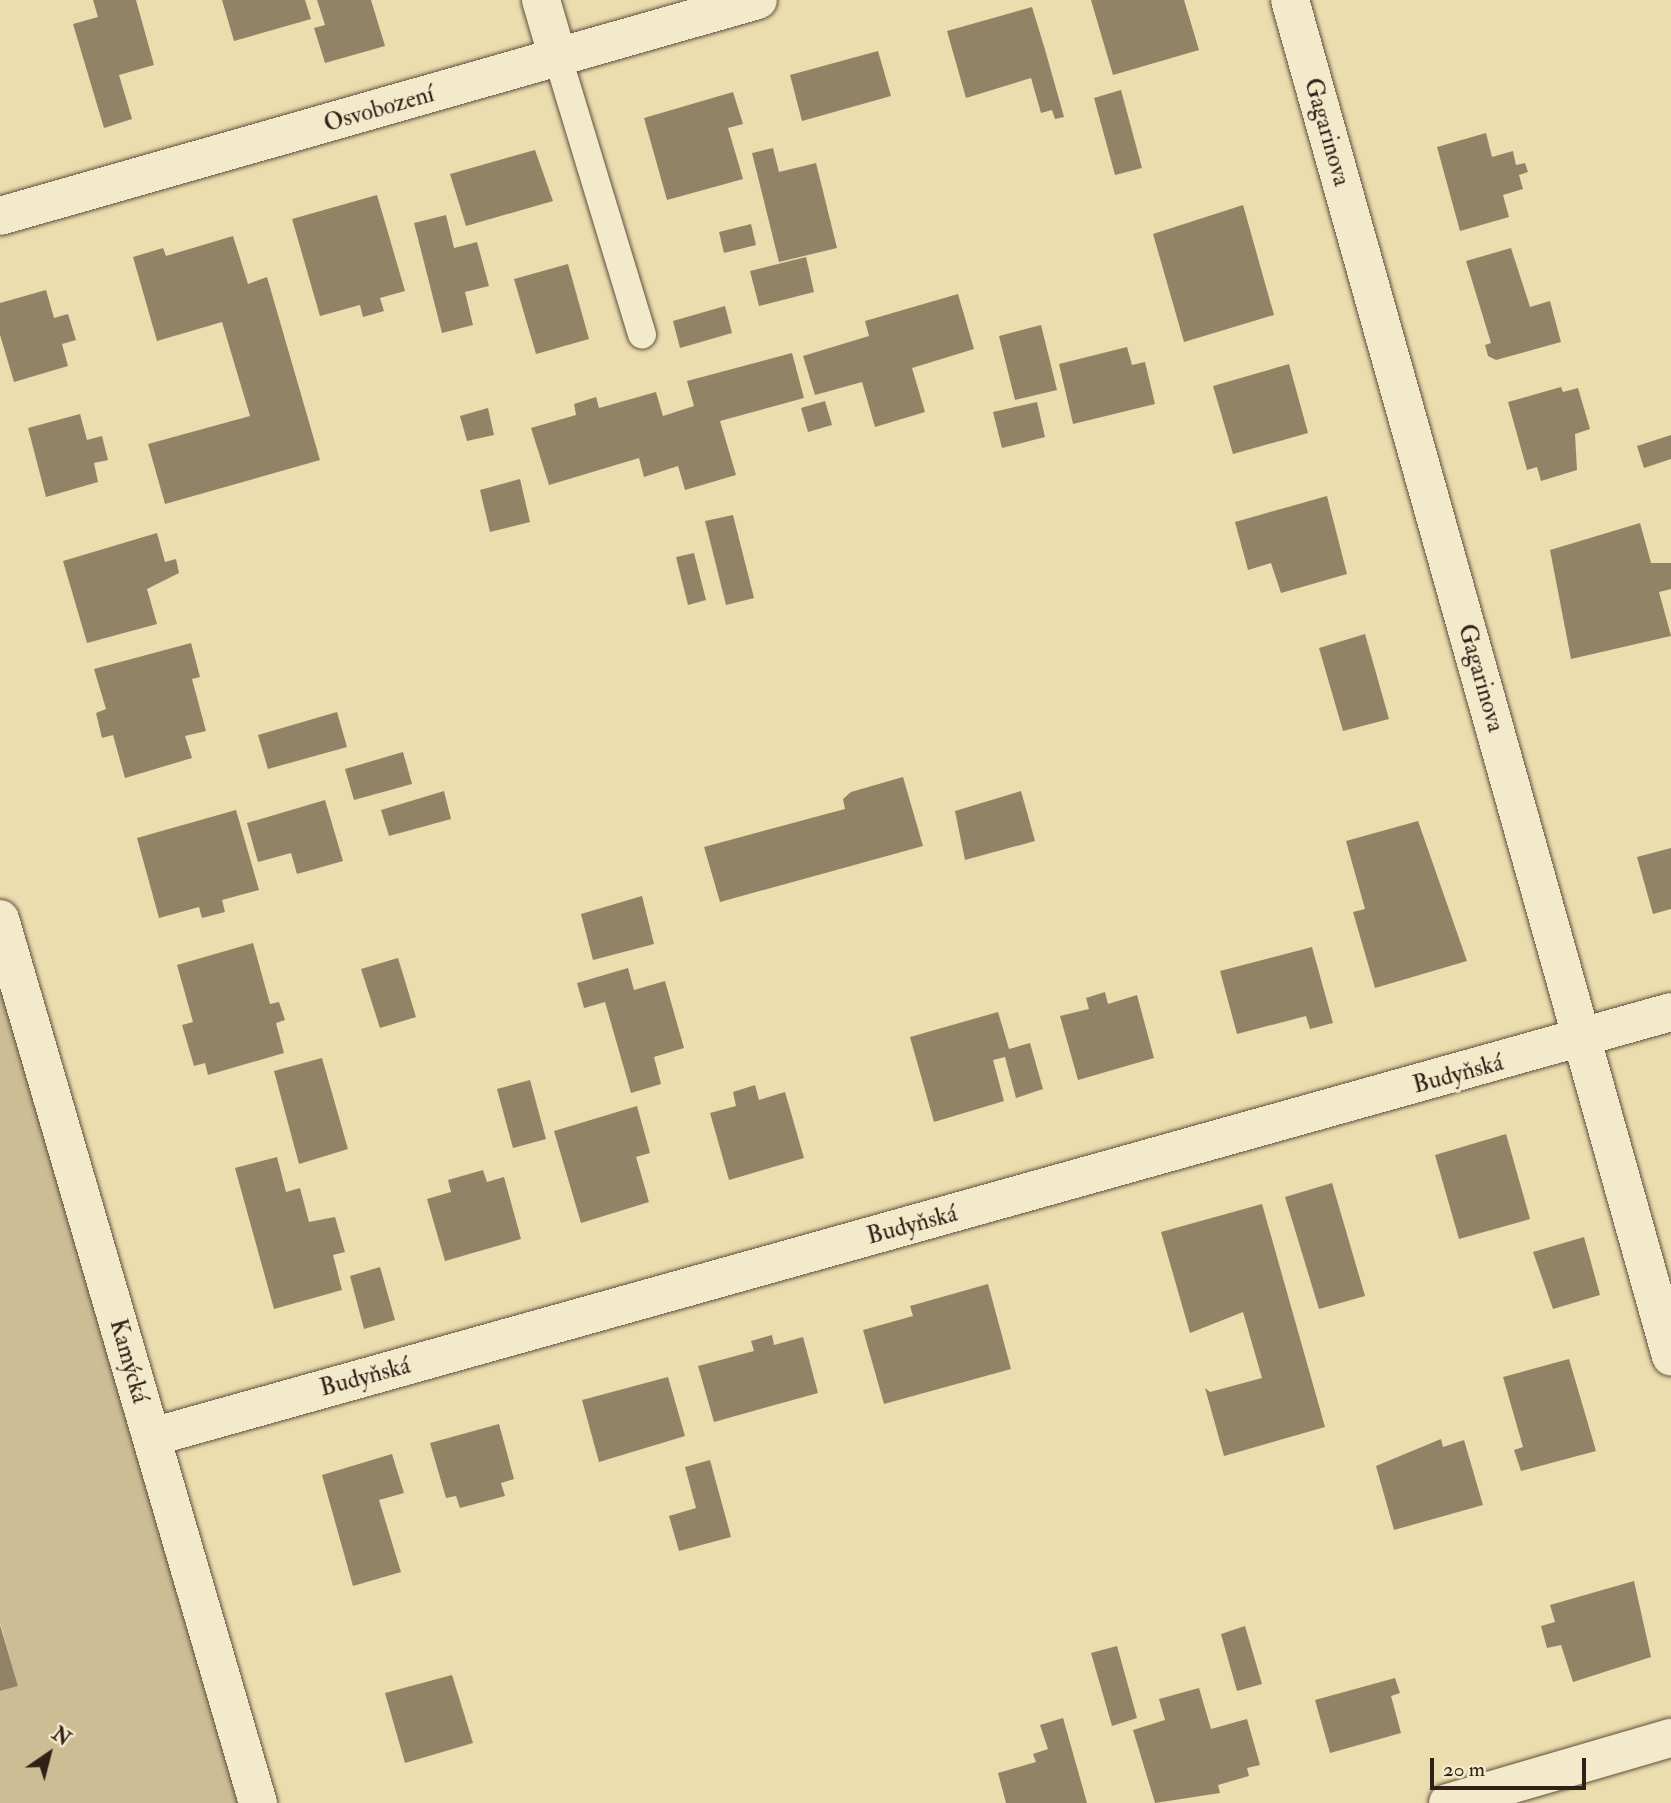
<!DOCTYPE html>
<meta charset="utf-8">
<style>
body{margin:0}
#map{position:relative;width:1671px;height:1803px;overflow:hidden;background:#ecddaf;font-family:"IM FELL Double Pica",serif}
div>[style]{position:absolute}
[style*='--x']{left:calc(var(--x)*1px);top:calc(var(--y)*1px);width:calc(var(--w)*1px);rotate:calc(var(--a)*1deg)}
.green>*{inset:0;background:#ccbd95}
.building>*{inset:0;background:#928366}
.roads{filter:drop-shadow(0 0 2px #5f503d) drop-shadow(0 0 2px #5f503d)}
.service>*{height:28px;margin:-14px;padding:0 14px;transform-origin:14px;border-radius:14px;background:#f3e9cb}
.minor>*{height:38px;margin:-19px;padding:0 19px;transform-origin:19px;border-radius:19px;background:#f3e9cb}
.secondary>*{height:38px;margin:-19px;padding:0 19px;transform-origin:19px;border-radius:19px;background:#f3e9cb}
span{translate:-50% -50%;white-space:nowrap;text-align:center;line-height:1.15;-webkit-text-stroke:7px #f3e9cb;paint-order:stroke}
.street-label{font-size:24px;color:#302117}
.north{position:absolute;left:14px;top:1719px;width:70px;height:70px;-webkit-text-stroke:5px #f3e9cb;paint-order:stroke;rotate:35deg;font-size:19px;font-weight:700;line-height:28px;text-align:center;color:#302117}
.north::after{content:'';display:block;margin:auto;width:24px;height:32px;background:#302117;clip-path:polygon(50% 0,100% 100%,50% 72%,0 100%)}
.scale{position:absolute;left:1430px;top:1758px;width:156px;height:32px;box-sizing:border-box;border:4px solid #302117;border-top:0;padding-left:9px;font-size:21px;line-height:24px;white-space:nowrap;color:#302117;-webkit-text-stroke:5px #f3e9cb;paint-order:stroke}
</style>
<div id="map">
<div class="green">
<i style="clip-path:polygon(0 945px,239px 1803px,0 1803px,0 1691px,18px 1686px,0 1622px)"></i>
</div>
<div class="building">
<i style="clip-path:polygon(93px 0,136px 0,154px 65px,119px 75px,132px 119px,104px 128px,73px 24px,98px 17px)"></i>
<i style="clip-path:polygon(222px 0,305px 0,311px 19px,234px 41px)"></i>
<i style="clip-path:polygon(317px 0,371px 0,385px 46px,325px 63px,314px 28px,325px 25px)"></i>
<i style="clip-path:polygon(1091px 0,1184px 0,1199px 50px,1113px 75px)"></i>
<i style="clip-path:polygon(1032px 7px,1046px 53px,1064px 117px,1055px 119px,1052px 110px,1041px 113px,1031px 78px,966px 98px,947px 31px)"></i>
<i style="clip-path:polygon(878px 51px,891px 96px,802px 121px,790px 75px)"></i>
<i style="clip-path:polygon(1121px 90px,1142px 168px,1115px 175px,1094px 98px)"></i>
<i style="clip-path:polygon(733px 92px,743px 124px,728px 128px,743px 179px,667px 200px,644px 118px)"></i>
<i style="clip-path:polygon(1486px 133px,1492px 157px,1513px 151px,1516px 165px,1525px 163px,1528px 172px,1519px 175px,1523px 189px,1503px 195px,1509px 217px,1460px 231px,1437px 147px)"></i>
<i style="clip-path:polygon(773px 148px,779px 172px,816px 163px,837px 248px,779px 262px,752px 153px)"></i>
<i style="clip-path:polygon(535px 150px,553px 201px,466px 226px,450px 174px)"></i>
<i style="clip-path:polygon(377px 195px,405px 291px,380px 298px,384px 311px,363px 317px,360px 305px,320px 316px,292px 219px)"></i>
<i style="clip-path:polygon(1243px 205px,1274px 315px,1184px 342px,1153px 234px)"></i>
<i style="clip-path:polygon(446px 215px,454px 248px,477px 242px,489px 286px,465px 292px,473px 325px,442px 333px,414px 223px)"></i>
<i style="clip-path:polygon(751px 224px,756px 245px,724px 253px,719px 232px)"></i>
<i style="clip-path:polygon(233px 236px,248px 284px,267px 277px,320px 460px,165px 504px,148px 444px,250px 416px,222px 322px,157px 341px,133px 257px,163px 248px,166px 256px)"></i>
<i style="clip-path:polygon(1511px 248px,1530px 307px,1550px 301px,1561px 342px,1496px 360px,1488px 356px,1485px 345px,1491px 343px,1466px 261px)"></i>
<i style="clip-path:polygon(806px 257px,814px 292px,759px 306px,750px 271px)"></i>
<i style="clip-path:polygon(568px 264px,589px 339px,536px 354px,514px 279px)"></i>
<i style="clip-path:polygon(46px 290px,54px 318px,68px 314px,76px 340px,62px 344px,68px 366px,14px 382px,0 335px,0 303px)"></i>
<i style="clip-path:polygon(958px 294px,974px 349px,912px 368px,925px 412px,875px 427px,862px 382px,815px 395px,803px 356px,869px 336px,865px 321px)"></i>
<i style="clip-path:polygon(725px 306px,732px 333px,680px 348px,673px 321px)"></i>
<i style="clip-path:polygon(1041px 325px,1057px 390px,1015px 400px,999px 336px)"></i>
<i style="clip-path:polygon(1127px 347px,1132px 365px,1145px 362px,1155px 404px,1073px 424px,1059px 364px)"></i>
<i style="clip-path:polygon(792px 353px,804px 398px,720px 421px,736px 475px,685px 490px,678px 466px,644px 477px,639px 458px,549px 485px,531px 428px,576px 415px,574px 404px,596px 397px,599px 408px,656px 392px,663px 416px,694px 406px,687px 381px)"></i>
<i style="clip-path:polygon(1289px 364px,1308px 433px,1233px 454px,1213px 386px)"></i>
<i style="clip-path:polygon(1561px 387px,1563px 392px,1578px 388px,1590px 429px,1575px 434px,1577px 470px,1541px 481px,1537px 467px,1527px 470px,1508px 402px)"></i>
<i style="clip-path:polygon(825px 401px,832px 425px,808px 432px,801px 408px)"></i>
<i style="clip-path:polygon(1037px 402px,1045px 437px,1002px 448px,993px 412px)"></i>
<i style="clip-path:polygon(488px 408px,494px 435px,467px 441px,460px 416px)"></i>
<i style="clip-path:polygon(80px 414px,87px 440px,102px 436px,108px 460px,94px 463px,98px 482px,46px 497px,28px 428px)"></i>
<i style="clip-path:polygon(1671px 435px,1671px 459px,1644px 468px,1637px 446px)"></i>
<i style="clip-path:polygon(520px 479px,530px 522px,490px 532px,480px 490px)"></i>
<i style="clip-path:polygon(1327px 496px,1347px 574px,1281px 593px,1271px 563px,1248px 570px,1235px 522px)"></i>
<i style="clip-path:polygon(733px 515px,754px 598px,726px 605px,705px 521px)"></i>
<i style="clip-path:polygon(1640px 523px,1651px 563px,1671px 563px,1671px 589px,1659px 592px,1671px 636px,1571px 659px,1550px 550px)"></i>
<i style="clip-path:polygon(157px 533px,165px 562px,176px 559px,179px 573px,147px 589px,157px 624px,87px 643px,63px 561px)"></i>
<i style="clip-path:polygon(694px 553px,706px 600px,688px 605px,676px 557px)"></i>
<i style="clip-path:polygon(1365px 634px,1389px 719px,1343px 731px,1319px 648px)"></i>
<i style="clip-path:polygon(191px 643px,200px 677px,192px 679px,206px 731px,185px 736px,192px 758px,125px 778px,113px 735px,102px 738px,96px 713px,106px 709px,94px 669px)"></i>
<i style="clip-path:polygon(337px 712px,347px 747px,268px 769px,258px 735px)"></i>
<i style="clip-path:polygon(403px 752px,412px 784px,354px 800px,345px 769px)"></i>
<i style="clip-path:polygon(903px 777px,923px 846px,720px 902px,704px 847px,845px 809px,843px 799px,851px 792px)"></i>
<i style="clip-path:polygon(444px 791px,451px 819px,389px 836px,381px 810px)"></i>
<i style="clip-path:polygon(1021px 791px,1035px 841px,965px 860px,955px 811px)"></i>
<i style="clip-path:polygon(325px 800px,343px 861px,297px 874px,291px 853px,258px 862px,247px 823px)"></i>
<i style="clip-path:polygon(236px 810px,259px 890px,222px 900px,225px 912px,202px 918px,199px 907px,159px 918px,137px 838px)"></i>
<i style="clip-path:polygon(1418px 821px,1467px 961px,1375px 988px,1353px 912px,1365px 909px,1346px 841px)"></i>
<i style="clip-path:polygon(1671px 848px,1671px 909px,1653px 914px,1637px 857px)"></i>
<i style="clip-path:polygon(642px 896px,654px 944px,593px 960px,581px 914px)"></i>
<i style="clip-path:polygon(253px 943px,270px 1004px,279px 1002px,285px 1020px,276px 1023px,284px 1053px,208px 1075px,205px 1063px,194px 1066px,182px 1025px,193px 1022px,177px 965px)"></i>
<i style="clip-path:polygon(1312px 947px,1333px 1023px,1310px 1029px,1306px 1016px,1237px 1034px,1220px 971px)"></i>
<i style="clip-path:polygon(398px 958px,416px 1017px,380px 1028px,361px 969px)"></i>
<i style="clip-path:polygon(628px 968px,634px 990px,665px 981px,684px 1048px,654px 1057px,661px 1084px,631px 1093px,605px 1002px,584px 1008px,577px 983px)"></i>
<i style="clip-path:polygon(1105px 992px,1108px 1004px,1137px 995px,1154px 1058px,1078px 1080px,1060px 1016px,1089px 1009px,1086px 998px)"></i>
<i style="clip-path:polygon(998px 1012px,1009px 1049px,1030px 1043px,1043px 1089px,1016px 1098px,1005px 1057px,993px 1060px,1004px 1101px,934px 1122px,910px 1037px)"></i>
<i style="clip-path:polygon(322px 1058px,348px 1149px,299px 1164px,274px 1071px)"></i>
<i style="clip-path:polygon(530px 1080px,546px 1139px,513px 1148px,497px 1089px)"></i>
<i style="clip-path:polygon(755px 1085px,759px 1100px,785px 1092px,804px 1158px,729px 1180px,710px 1113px,736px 1106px,733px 1092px)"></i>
<i style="clip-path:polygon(637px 1106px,650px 1153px,636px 1157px,649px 1202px,581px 1223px,554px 1131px)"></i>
<i style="clip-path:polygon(1506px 1134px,1530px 1219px,1459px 1239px,1435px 1155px)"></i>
<i style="clip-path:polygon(277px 1157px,286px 1192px,300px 1188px,309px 1222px,335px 1217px,345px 1252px,333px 1255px,342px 1290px,274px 1309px,235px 1168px)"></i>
<i style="clip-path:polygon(483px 1170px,487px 1182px,504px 1177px,521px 1239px,445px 1261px,427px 1199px,451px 1192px,448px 1180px)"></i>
<i style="clip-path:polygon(1332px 1183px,1365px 1296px,1319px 1309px,1285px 1197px)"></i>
<i style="clip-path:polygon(1262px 1204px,1325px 1427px,1224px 1456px,1205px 1388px,1210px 1392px,1262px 1378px,1243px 1312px,1190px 1333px,1161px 1232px)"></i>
<i style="clip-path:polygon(1584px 1237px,1600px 1295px,1553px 1309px,1533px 1252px)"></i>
<i style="clip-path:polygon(380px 1267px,395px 1320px,364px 1329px,350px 1276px)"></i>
<i style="clip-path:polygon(988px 1284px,1011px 1369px,884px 1404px,863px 1330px,913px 1316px,910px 1306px)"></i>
<i style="clip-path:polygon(772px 1335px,774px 1345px,803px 1337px,818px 1393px,714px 1422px,698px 1366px,754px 1351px,751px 1341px)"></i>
<i style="clip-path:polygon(1569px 1359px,1596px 1451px,1521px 1471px,1514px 1450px,1523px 1447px,1503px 1377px)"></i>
<i style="clip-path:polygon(668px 1377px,685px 1436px,599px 1462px,582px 1400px)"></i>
<i style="clip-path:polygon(499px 1424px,514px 1479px,501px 1483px,505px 1496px,460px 1508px,456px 1496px,446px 1498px,430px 1443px)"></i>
<i style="clip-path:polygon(1441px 1439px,1443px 1447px,1464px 1440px,1483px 1505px,1394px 1530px,1376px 1466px)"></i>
<i style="clip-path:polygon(392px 1454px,404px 1493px,379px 1500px,401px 1572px,353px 1586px,322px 1475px)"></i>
<i style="clip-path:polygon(710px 1460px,731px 1537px,679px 1551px,669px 1516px,696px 1508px,685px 1467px)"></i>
<i style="clip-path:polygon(1634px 1581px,1651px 1657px,1573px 1682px,1561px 1645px,1547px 1648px,1541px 1626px,1555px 1622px,1550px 1605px)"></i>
<i style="clip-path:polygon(0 1625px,18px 1686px,0 1691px)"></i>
<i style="clip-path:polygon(1245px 1626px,1262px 1684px,1237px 1691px,1221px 1634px)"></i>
<i style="clip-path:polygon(1117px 1646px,1137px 1718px,1112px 1726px,1091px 1653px)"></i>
<i style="clip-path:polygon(452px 1675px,473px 1743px,405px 1763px,385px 1693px)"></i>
<i style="clip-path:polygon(1395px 1678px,1400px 1693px,1391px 1696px,1401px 1733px,1330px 1753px,1315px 1700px)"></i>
<i style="clip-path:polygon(1199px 1688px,1211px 1729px,1247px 1719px,1260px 1765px,1247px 1768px,1249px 1776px,1218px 1785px,1220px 1793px,1155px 1803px,1133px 1730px,1165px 1720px,1159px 1699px)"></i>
<i style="clip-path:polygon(1063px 1718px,1087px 1803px,1006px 1803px,998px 1773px,1036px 1762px,1033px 1754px,1048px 1749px,1040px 1725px)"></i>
</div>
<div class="roads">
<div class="service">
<i style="--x:558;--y:58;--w:289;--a:73.1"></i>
</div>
<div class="minor">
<i style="--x:541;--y:0;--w:60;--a:73.7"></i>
<i style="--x:1290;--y:0;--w:1409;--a:74.31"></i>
<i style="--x:0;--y:216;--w:788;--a:-15.91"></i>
<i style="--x:152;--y:1437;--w:1577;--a:-15.63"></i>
<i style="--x:1448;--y:1803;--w:232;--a:-16.3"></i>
</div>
<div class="secondary">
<i style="--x:0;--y:919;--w:921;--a:73.73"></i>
</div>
</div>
<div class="street-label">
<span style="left:379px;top:109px;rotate:-16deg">Osvobození</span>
<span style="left:1327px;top:132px;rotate:74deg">Gagarinova</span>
<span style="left:1481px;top:678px;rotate:74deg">Gagarinova</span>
<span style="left:1458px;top:1074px;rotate:-15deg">Budyňská</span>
<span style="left:912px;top:1225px;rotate:-15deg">Budyňská</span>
<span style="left:129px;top:1361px;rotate:74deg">Kamýcká</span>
<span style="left:365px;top:1377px;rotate:-15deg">Budyňská</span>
</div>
<div class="north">N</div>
<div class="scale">20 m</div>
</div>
